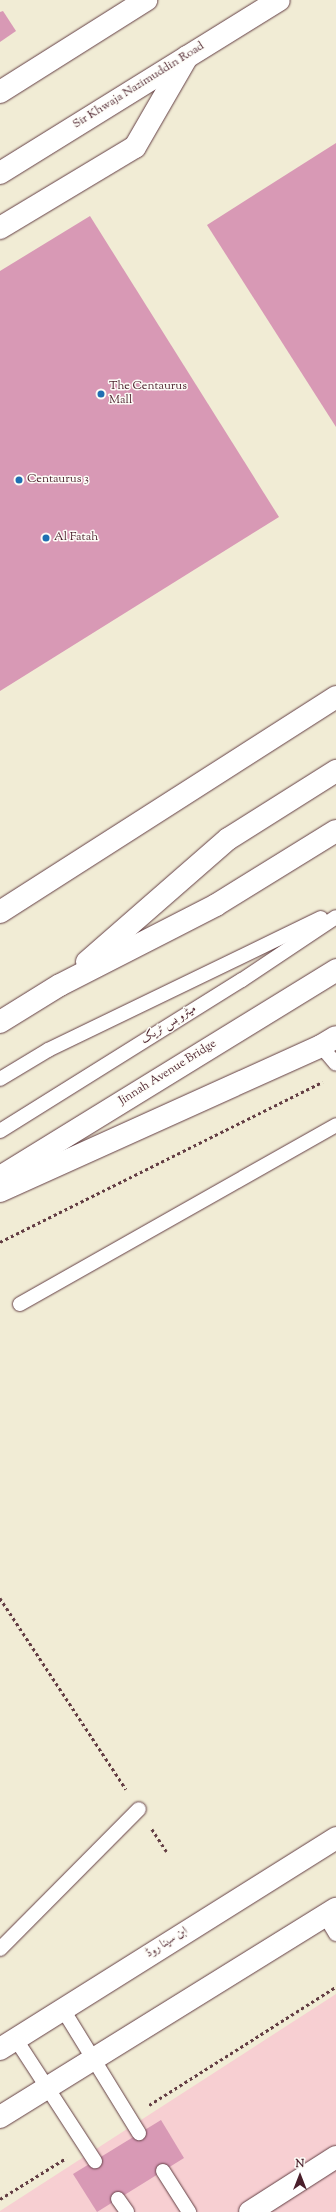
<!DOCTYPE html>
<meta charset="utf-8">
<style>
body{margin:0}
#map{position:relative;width:336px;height:2212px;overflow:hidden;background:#f1ecd5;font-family:"Sorts Mill Goudy",Amiri,serif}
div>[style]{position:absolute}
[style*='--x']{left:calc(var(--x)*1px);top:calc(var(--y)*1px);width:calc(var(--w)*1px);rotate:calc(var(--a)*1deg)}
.built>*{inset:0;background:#f7cfd2}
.building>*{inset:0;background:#d899b5}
.path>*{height:2.5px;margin-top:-1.25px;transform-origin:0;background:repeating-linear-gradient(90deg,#633e44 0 3px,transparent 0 6px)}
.roads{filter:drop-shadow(0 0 1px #633e44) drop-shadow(0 0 1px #633e44)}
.service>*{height:14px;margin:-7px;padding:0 7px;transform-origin:7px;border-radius:7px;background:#fff}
.minor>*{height:22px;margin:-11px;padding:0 11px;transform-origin:11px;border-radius:11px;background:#fff}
.secondary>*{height:22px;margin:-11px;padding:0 11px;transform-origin:11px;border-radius:11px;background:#fff}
.primary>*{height:22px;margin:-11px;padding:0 11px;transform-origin:11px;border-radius:11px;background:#fff}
.dots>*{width:11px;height:11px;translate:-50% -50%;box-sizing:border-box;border:2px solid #fdfcf7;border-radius:50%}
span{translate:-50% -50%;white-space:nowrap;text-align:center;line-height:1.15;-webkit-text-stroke:3px #fdfcf7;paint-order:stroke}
.street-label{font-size:12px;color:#4a1f2b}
.poi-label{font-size:12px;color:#4a1f2b}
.left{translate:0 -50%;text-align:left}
.north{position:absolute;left:280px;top:2156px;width:40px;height:40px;-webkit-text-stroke:3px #fdfcf7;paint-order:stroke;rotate:0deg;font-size:11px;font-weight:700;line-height:16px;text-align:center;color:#4a1f2b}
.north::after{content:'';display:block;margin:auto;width:14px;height:18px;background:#4a1f2b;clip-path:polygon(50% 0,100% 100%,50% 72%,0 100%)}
</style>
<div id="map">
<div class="built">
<i style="clip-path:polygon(336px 1994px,336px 2212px,0 2212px,0 2211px)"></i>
</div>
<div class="building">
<i style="clip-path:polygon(3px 11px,16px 31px,0 42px,0 12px)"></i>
<i style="clip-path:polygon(336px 143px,336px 427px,207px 225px)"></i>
<i style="clip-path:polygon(90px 216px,279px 517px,0 691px,0 271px)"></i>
<i style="clip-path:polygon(161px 2120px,184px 2158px,97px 2212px,73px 2174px)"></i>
</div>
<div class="path">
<i style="--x:0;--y:1242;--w:360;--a:-26.4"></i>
<i style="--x:0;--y:1598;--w:229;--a:56.6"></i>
<i style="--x:152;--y:1829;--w:27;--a:57"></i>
<i style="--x:149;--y:2105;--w:221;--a:-32.3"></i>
<i style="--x:0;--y:2199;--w:78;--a:-31.8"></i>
</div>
<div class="roads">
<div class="service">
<i style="--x:321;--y:1046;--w:23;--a:50"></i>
<i style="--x:0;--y:1079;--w:56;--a:-31.1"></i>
<i style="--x:48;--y:1050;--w:303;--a:-25.8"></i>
<i style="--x:0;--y:1131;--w:285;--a:-32"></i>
<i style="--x:242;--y:980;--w:113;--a:-33.8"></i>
<i style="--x:20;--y:1304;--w:363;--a:-29.5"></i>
<i style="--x:325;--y:1916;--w:21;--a:59"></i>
<i style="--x:0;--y:1949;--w:197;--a:-45.2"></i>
<i style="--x:62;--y:2008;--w:147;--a:58.4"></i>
<i style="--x:15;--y:2038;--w:147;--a:57"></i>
<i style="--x:163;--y:2171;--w:49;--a:57.6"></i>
<i style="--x:118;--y:2199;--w:16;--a:55"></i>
</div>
<div class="minor">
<i style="--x:0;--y:228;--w:157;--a:-31"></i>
<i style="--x:135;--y:147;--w:104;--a:-60"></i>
<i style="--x:0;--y:912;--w:399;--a:-32.6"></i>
<i style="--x:250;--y:2212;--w:102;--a:-32.6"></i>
</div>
<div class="secondary">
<i style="--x:0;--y:92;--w:173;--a:-32.2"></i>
<i style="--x:0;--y:173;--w:328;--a:-31.8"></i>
<i style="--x:0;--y:2049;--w:397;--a:-32.1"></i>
<i style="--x:0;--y:2117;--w:395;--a:-31.8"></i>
</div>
<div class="primary">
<i style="--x:87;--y:962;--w:187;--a:-41.1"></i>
<i style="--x:228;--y:839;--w:128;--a:-32.2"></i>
<i style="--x:0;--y:1022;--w:70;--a:-31.7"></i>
<i style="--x:60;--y:985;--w:175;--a:-27.1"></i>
<i style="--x:216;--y:905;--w:141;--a:-31.7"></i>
<i style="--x:0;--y:1177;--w:395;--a:-31.6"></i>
<i style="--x:0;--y:1191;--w:352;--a:-24.3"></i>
<i style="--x:321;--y:1046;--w:17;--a:-31"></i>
</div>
</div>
<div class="dots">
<i style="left:101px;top:394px;background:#1f6fb2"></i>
<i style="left:19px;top:480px;background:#1f6fb2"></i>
<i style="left:46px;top:538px;background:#1f6fb2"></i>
</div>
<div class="street-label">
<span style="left:139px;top:86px;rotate:-32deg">Sir Khwaja Nazimuddin Road</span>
<span style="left:169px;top:1025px;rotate:-32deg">میٹرو بس ٹریک</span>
<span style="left:168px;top:1073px;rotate:-32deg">Jinnah Avenue Bridge</span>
<span style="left:167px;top:1943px;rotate:-32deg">ابن سینا روڈ</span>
</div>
<div class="poi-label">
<span class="left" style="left:109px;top:394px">The Centaurus<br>Mall</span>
<span class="left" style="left:27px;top:480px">Centaurus 3</span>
<span class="left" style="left:54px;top:538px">Al Fatah</span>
</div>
<div class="north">N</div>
</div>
